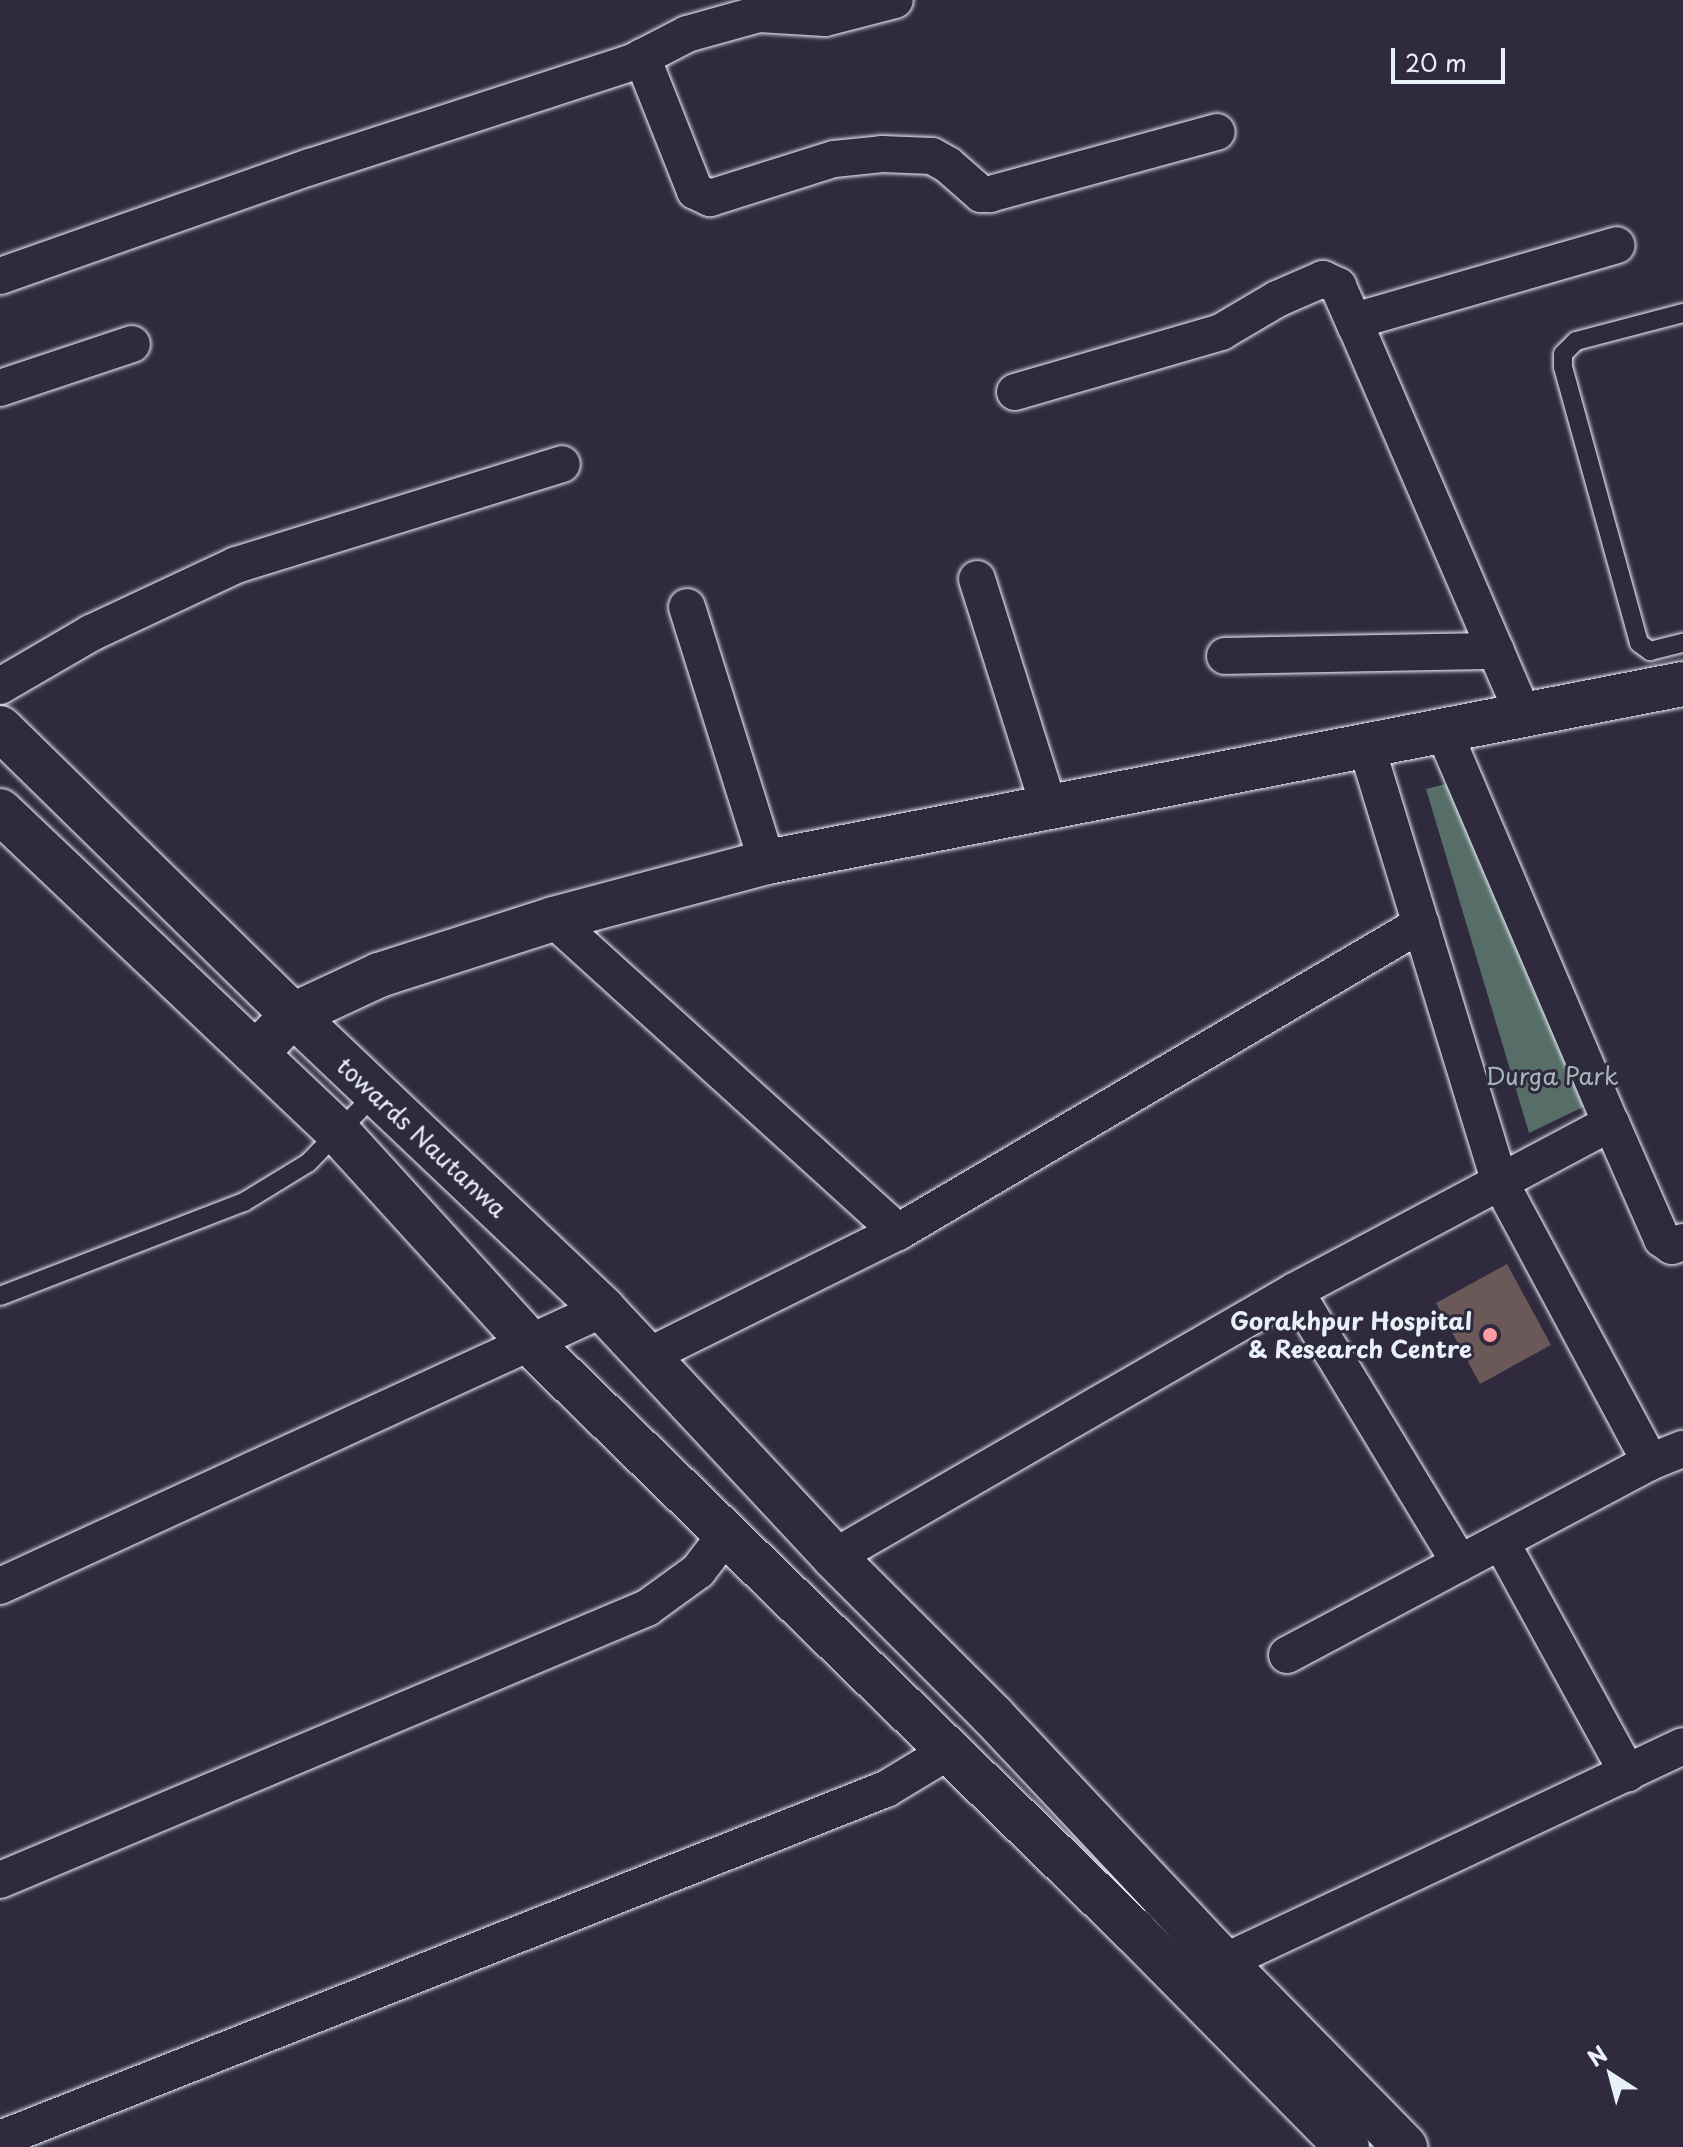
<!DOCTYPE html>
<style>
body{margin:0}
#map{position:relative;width:1683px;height:2147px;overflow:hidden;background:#2f2a3d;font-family:"Playpen Sans",sans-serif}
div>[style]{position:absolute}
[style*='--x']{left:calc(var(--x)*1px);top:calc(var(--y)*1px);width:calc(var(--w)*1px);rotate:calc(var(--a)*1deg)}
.green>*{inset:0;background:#576d67}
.building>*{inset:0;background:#6b5858}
.roads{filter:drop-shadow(0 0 2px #e8f1f8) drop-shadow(0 0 2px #e8f1f8)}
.lane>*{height:18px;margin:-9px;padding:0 9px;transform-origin:9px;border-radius:9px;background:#2f2a3d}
.street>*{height:36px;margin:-18px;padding:0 18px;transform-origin:18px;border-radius:18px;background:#2f2a3d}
.secondary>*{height:44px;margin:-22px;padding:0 22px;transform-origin:22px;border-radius:22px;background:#2f2a3d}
.primary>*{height:44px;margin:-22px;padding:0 22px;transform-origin:22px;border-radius:22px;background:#2f2a3d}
.dots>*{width:22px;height:22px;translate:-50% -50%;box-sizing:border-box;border:4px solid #2f2a3d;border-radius:50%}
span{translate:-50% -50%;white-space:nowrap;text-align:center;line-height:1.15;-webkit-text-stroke:6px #2f2a3d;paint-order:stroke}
.park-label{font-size:24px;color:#a7b6b7}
.street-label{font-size:24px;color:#e8f1f8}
.poi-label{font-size:24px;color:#e8f1f8;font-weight:700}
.right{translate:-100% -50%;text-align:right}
.north{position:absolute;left:1571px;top:2035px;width:80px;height:80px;-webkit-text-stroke:6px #2f2a3d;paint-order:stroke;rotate:324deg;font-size:22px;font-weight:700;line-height:32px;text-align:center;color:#e8f1f8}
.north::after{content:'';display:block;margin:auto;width:28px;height:36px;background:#e8f1f8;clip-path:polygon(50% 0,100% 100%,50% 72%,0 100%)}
.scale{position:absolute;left:1391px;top:48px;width:114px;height:36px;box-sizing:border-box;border:4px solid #e8f1f8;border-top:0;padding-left:10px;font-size:24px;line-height:28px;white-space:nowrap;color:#e8f1f8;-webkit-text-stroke:6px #2f2a3d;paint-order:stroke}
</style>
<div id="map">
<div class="green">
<i style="clip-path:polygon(1470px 778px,1602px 1098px,1529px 1133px,1426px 789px)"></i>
</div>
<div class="building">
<i style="clip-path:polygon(1507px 1264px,1551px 1345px,1480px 1384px,1436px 1303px)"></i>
</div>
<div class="roads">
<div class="lane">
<i style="--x:1683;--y:313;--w:111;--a:165.3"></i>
<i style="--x:1576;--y:341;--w:18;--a:135"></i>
<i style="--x:1563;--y:354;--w:13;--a:90"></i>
<i style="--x:1563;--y:367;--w:286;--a:74.6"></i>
<i style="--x:1639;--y:643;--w:14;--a:36"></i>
<i style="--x:1650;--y:651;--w:34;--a:-14"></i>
<i style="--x:0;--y:1296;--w:261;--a:-21.1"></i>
<i style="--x:244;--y:1202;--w:75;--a:-31.4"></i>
<i style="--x:308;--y:1163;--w:98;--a:-45.8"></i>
</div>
<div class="street">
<i style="--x:642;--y:57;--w:144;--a:68.4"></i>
<i style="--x:695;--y:191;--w:17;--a:25"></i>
<i style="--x:710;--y:198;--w:130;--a:-17.5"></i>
<i style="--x:834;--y:159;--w:48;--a:-5.9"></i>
<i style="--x:882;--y:154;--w:50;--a:2.3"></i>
<i style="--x:932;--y:156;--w:18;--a:29"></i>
<i style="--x:948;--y:165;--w:44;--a:41.3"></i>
<i style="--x:981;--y:194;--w:9;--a:0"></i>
<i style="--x:990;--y:194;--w:235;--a:-15.3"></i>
<i style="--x:0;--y:276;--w:329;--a:-19.4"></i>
<i style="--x:310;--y:167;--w:340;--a:-18"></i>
<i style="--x:633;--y:62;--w:61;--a:-27.4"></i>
<i style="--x:687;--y:34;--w:75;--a:-15.5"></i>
<i style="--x:759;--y:14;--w:66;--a:3.5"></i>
<i style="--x:825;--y:18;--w:72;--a:-14.4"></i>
<i style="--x:0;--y:388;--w:139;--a:-18.4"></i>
<i style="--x:1015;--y:392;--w:215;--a:-16.2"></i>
<i style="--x:1221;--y:332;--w:65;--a:-30.5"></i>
<i style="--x:1277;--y:299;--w:50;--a:-23.5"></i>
<i style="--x:1323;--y:279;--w:17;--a:25"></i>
<i style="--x:1338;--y:286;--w:45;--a:66.3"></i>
<i style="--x:977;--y:579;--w:239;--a:72.5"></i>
<i style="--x:687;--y:607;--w:267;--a:72.6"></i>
<i style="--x:1225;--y:656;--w:271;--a:-1.1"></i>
<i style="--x:0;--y:686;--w:105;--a:-30.2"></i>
<i style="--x:91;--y:633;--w:160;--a:-25.1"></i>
<i style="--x:236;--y:565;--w:341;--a:-17.2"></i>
<i style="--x:1523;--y:714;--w:421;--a:-113.3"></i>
<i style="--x:1356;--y:327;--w:9;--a:-58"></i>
<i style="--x:1361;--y:319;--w:266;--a:-16.1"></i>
<i style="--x:1443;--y:730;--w:427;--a:66.9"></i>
<i style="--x:1366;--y:745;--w:455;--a:73"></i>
<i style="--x:1499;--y:1180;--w:320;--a:61.8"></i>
<i style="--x:553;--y:919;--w:466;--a:42.2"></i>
<i style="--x:1295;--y:1291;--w:318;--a:58.8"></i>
<i style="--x:648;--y:1356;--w:279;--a:-26.4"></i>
<i style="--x:898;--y:1232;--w:607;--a:-30.49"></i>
<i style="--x:1501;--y:1542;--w:264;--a:61.3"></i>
<i style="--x:834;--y:1557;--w:532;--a:-29.99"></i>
<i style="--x:1295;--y:1291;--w:358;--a:-28"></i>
<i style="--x:1611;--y:1123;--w:127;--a:66.3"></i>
<i style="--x:1662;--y:1239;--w:12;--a:35"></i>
<i style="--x:1672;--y:1246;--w:12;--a:-20"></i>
<i style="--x:0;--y:1586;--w:664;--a:-24.67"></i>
<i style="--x:1287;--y:1655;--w:411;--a:-28"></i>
<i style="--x:1650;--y:1462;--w:35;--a:-22"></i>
<i style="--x:0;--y:1880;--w:702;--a:-22.8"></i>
<i style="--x:647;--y:1608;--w:63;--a:-36"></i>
<i style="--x:698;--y:1571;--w:48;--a:-52.7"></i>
<i style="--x:1224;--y:1962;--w:507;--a:-25.2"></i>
<i style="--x:0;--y:2139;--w:953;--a:-21.56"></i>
<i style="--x:886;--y:1789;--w:74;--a:-31.1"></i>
</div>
<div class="secondary">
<i style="--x:256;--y:1053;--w:53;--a:-45.8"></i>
<i style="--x:293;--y:1015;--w:95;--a:-24.9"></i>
<i style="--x:379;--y:975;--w:183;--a:-17.8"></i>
<i style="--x:553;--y:919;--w:221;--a:-14.9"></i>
<i style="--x:767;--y:862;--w:933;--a:-11"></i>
</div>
<div class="primary">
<i style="--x:0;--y:728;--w:397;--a:44.4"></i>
<i style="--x:284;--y:1006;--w:440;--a:43.5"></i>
<i style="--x:603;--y:1309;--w:339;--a:47"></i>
<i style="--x:834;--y:1557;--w:225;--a:45"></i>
<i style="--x:993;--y:1716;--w:337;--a:46.8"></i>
<i style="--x:1224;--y:1962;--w:259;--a:45.6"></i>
<i style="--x:0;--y:811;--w:466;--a:43.5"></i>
<i style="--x:338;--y:1132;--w:285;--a:47.7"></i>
<i style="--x:530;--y:1343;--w:844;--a:44.23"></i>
<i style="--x:1135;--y:1932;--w:302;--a:45.4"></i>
</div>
</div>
<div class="dots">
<i style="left:1490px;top:1335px;background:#ff9aa2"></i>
</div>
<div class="park-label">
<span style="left:1552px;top:1076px">Durga Park</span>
</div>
<div class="street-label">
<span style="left:422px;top:1137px;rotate:43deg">towards Nautanwa</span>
</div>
<div class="poi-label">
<span class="right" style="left:1472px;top:1335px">Gorakhpur Hospital<br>&amp; Research Centre</span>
</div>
<div class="north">N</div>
<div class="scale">20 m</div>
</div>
